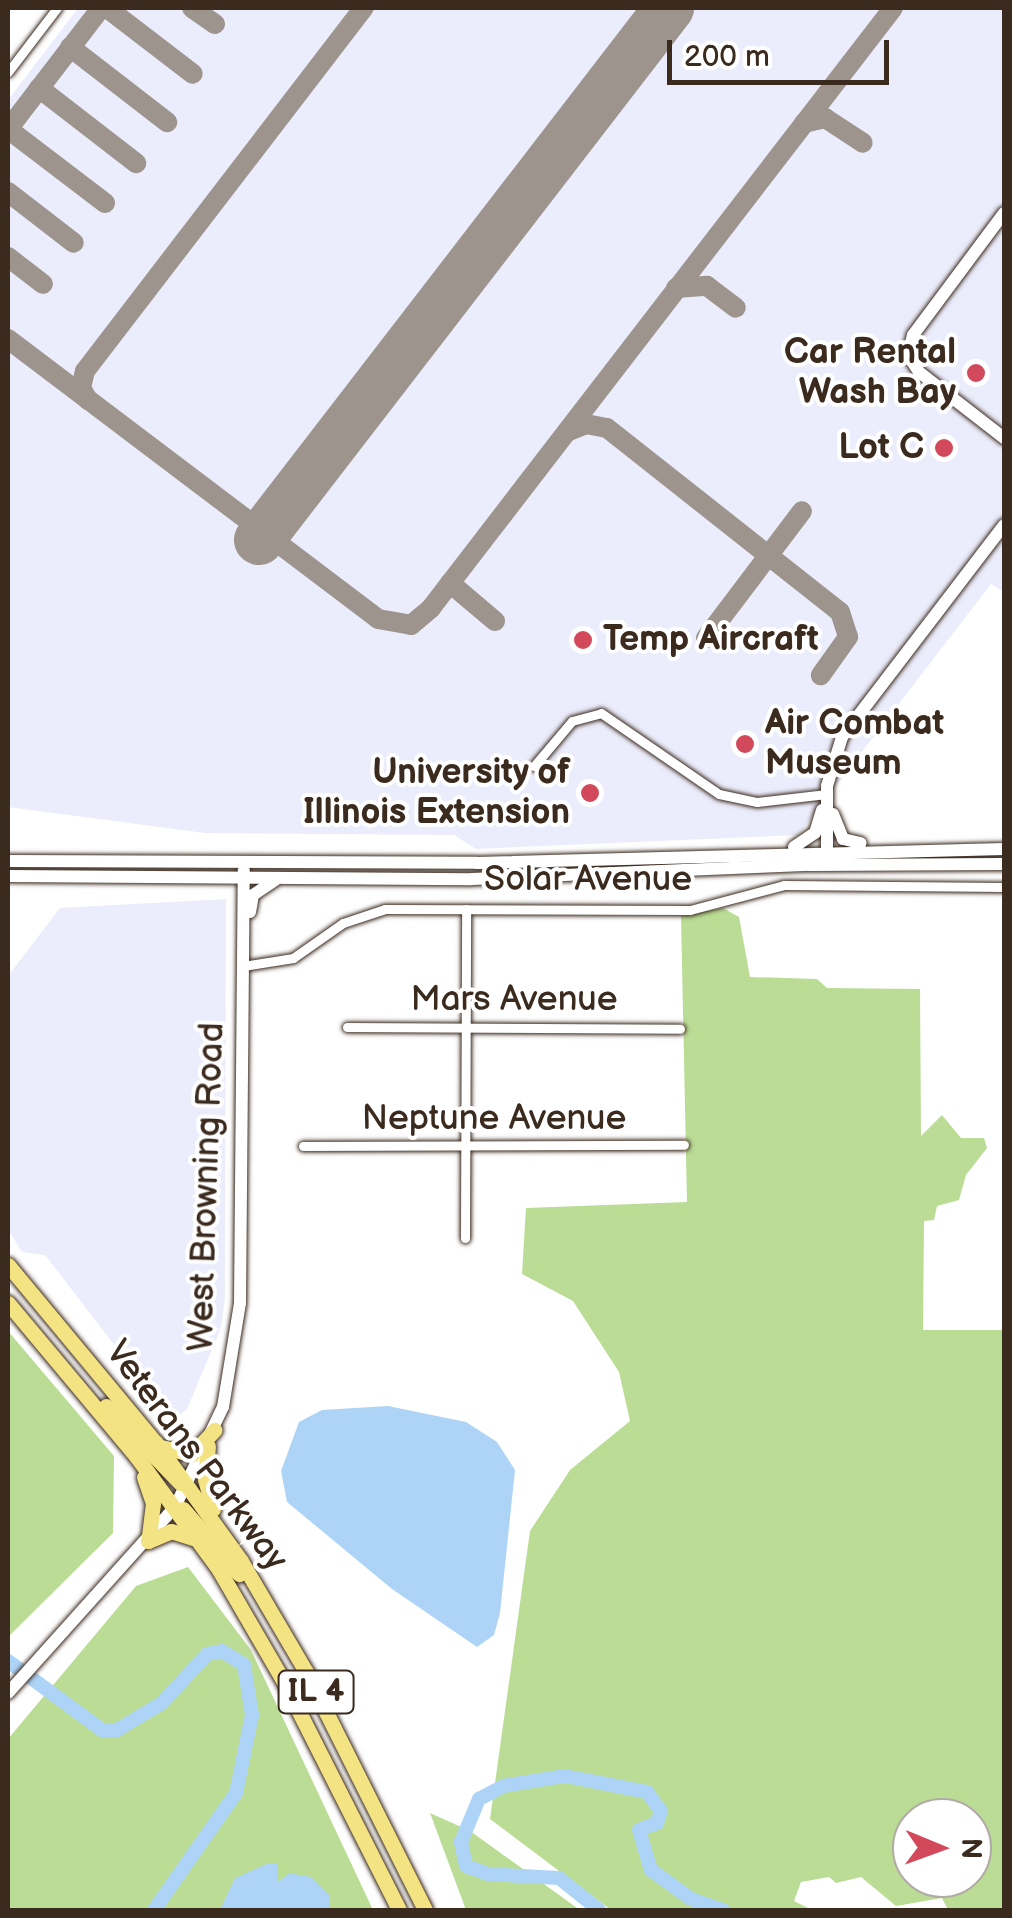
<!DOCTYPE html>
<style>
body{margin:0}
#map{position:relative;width:1012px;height:1918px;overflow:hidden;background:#fff;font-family:"Balsamiq Sans",sans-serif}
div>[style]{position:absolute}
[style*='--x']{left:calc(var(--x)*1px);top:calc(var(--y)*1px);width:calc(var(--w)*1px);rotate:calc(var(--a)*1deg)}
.built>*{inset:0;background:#ecedfc}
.green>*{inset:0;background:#badc95}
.water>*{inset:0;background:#add4f7}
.river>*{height:14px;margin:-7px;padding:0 7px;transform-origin:7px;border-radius:7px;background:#add4f7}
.taxiway>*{height:20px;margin:-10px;padding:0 10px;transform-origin:10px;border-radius:10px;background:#9d948e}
.runway>*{height:50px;margin:-25px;padding:0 25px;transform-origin:25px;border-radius:25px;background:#9d948e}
.roads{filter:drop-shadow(0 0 2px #3b2a1e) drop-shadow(0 0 2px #3b2a1e)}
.street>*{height:9px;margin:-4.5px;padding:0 4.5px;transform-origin:4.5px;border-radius:4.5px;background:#fff}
.secondary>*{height:12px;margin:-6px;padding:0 6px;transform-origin:6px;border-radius:6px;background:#fff}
.highway>*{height:15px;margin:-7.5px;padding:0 7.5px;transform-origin:7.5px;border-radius:7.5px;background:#f4e382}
.dots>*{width:28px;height:28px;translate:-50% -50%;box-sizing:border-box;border:5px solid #fff;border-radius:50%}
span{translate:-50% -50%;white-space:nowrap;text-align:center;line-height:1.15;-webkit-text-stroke:8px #fff;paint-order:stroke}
.shield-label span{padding:2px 8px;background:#fff;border:2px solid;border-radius:8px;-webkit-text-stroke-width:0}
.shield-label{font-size:32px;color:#3b2a1e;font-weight:700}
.poi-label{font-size:35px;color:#3b2a1e;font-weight:700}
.right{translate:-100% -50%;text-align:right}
.left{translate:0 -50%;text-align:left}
.street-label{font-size:35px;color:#3b2a1e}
.frame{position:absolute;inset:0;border:10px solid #3b2a1e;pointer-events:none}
.north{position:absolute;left:892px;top:1798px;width:100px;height:100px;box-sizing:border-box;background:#fff;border:2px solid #b1aaa5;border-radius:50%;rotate:91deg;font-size:28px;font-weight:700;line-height:40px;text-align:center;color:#3b2a1e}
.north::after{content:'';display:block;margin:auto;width:35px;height:45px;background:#d1495b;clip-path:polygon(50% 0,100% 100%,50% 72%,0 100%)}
.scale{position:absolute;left:667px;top:40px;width:222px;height:45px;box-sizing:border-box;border:5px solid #3b2a1e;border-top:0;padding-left:12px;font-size:30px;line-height:35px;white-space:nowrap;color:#3b2a1e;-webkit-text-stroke:8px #fff;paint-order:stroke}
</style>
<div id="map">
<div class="built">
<i style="clip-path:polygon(78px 8px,1004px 8px,1004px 592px,991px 584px,798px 835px,476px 849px,454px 835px,205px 833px,8px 807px,8px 100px)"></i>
<i style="clip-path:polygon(226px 899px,225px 1299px,221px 1328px,187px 1409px,173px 1421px,45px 1255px,22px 1252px,8px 1229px,8px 976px,60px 908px)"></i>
</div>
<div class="green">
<i style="clip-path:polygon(evenodd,723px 908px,739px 917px,750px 977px,817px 979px,827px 988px,920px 989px,921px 1136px,942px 1115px,961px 1138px,984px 1138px,987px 1148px,966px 1175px,959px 1200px,937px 1206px,934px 1220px,924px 1221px,923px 1330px,1004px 1330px,1004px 1910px,948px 1910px,942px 1898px,896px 1906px,861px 1877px,836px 1883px,829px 1877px,801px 1882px,794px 1901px,812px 1910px,611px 1910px,490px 1819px,530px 1531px,570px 1470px,630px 1421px,619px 1372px,573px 1301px,522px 1274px,526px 1208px,687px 1202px,681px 916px,723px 908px,912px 1818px,972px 1818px,972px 1878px,912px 1878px,912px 1818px)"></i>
<i style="clip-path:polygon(8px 1331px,114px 1456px,113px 1533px,8px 1637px)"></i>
<i style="clip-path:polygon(188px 1567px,251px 1650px,373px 1910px,8px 1910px,8px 1739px,136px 1586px)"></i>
<i style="clip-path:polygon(430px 1813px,470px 1831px,580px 1910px,466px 1910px)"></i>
</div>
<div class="water">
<i style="clip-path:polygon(388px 1406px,466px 1422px,497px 1442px,515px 1470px,500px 1613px,494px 1635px,477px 1647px,392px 1589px,287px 1502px,281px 1471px,299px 1422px,322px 1410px)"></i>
<i style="clip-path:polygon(269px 1863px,277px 1864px,277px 1883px,289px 1873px,311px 1877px,330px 1896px,330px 1910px,220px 1910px,235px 1878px)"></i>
</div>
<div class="river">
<i style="--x:8;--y:1661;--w:117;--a:36.3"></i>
<i style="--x:102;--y:1730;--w:15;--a:0"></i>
<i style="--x:117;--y:1730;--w:52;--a:-31"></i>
<i style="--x:162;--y:1703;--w:67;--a:-47.4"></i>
<i style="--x:207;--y:1654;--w:15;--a:-11"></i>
<i style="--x:222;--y:1651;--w:26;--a:32"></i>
<i style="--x:244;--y:1665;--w:51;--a:80.9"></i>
<i style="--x:252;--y:1715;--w:80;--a:101.6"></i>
<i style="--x:236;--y:1793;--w:143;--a:125"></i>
<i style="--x:599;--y:1910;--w:51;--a:-141.3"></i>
<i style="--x:559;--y:1878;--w:71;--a:-176.8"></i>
<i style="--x:488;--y:1874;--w:23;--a:-160"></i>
<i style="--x:466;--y:1866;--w:25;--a:-102"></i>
<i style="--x:461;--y:1842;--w:47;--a:-67.3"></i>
<i style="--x:479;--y:1799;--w:27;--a:-28"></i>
<i style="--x:503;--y:1786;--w:63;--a:-9.2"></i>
<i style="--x:565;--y:1776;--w:84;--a:11"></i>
<i style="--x:647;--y:1792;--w:24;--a:54"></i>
<i style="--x:661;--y:1811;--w:13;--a:108"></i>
<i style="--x:657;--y:1823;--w:19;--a:159"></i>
<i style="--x:639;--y:1830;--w:42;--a:73.3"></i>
<i style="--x:651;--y:1870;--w:49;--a:35.9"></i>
<i style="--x:691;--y:1899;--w:34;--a:19"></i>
</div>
<div class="taxiway">
<i style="--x:101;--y:8;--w:153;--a:127.5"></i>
<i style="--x:8;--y:129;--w:122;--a:37.3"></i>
<i style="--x:107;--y:8;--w:108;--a:37.5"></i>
<i style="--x:192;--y:8;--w:28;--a:35"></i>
<i style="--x:70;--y:47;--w:123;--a:37.7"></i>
<i style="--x:39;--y:88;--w:123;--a:37.7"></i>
<i style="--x:804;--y:123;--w:22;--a:-13"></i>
<i style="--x:825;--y:118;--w:45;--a:33.3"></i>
<i style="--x:8;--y:192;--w:83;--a:37.7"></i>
<i style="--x:8;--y:257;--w:44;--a:37.6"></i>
<i style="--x:676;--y:288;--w:31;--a:-4"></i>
<i style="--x:707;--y:286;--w:36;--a:37"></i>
<i style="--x:8;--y:339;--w:464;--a:37.1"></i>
<i style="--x:378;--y:619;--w:34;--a:10"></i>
<i style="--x:411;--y:625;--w:26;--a:-40"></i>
<i style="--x:431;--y:608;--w:757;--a:-52.4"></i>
<i style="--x:88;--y:400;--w:14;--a:-120"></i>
<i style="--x:81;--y:388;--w:17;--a:-77"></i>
<i style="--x:85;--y:371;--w:458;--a:-52.5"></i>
<i style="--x:569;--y:431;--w:18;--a:-22"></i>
<i style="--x:586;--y:424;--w:21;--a:11"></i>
<i style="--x:607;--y:428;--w:297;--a:38.3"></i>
<i style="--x:840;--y:612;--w:26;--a:72"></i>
<i style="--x:848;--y:637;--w:47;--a:125.4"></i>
<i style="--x:450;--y:583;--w:59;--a:40.2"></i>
<i style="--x:706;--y:638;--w:159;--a:-52.9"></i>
</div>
<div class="runway">
<i style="--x:259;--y:540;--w:672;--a:-52.38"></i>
</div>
<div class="roads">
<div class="street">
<i style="--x:8;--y:72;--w:81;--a:-52.6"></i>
<i style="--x:534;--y:766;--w:59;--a:-49.8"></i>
<i style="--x:572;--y:721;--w:30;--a:-15"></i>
<i style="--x:601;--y:713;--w:143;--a:34.5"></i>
<i style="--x:719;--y:794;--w:39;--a:12"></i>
<i style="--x:757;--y:802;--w:70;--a:-6.5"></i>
<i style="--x:243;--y:966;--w:51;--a:-9.1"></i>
<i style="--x:293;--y:958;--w:61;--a:-35"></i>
<i style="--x:343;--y:923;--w:44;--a:-18.4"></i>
<i style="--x:385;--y:909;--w:305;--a:0.2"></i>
<i style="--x:690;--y:910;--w:97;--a:-14.9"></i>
<i style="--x:784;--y:885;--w:220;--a:0.5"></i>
<i style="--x:347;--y:1027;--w:333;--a:0.3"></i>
<i style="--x:303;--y:1146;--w:381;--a:-0.2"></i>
<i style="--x:465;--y:1238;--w:329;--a:-89.8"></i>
</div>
<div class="secondary">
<i style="--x:1004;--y:213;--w:152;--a:126.7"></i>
<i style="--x:913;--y:335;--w:21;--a:104"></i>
<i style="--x:908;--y:355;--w:20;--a:57"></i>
<i style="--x:919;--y:372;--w:108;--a:37.8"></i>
<i style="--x:833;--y:814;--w:27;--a:68"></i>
<i style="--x:843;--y:839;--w:18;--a:13"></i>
<i style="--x:794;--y:847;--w:25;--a:-34"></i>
<i style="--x:815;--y:833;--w:24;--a:-73"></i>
<i style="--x:827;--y:854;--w:68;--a:-90"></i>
<i style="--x:827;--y:786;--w:51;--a:-73"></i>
<i style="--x:842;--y:737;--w:267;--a:-52.6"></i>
<i style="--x:8;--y:861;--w:469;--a:0.2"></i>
<i style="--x:477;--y:863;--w:527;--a:-1.52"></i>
<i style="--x:8;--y:876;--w:464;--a:0.4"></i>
<i style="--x:472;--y:879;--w:338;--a:-2.4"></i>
<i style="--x:810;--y:865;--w:194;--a:-0.3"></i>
<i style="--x:250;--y:912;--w:17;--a:-80"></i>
<i style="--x:253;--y:895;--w:27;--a:-34"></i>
<i style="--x:8;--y:1693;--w:250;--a:-48.1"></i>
<i style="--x:175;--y:1507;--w:111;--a:-64.4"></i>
<i style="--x:223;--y:1407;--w:105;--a:-80.7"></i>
<i style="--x:240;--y:1303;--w:433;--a:-89.5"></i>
</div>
<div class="highway">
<i style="--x:8;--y:1265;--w:231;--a:50.3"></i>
<i style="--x:156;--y:1443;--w:145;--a:54.2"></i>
<i style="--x:241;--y:1561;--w:129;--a:59.6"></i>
<i style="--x:306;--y:1672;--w:266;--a:63.4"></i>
<i style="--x:8;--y:1303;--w:199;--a:50.1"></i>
<i style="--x:136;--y:1456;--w:141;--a:53.9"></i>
<i style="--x:219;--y:1570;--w:129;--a:59.9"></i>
<i style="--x:284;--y:1682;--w:255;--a:63.2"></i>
<i style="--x:106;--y:1406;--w:107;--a:46.1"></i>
<i style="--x:208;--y:1446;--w:33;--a:95"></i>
<i style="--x:205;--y:1479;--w:31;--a:75"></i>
<i style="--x:161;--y:1447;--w:32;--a:13"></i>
<i style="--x:192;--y:1454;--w:33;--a:-47"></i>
<i style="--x:144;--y:1477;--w:28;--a:71"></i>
<i style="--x:153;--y:1503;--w:38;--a:97"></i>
<i style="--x:183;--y:1509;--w:86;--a:49.3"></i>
<i style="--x:148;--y:1541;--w:25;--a:-23"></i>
<i style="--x:171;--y:1531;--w:25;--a:18"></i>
</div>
</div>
<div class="dots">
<i style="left:976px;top:373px;background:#d1495b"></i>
<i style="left:944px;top:448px;background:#d1495b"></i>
<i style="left:583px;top:640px;background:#d1495b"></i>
<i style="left:745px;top:744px;background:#d1495b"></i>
<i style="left:590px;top:793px;background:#d1495b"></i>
</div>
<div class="shield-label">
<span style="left:316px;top:1692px">IL 4</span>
</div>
<div class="poi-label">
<span class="right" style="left:956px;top:373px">Car Rental<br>Wash Bay</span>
<span class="right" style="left:924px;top:448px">Lot C</span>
<span class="left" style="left:603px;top:640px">Temp Aircraft</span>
<span class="left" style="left:765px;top:744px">Air Combat<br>Museum</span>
<span class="right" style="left:570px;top:793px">University of<br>Illinois Extension</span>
</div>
<div class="street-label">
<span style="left:588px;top:880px">Solar Avenue</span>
<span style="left:514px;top:1000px">Mars Avenue</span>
<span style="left:494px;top:1119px">Neptune Avenue</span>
<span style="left:207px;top:1187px;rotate:-88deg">West Browning Road</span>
<span style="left:196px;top:1456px;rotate:53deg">Veterans Parkway</span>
</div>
<div class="frame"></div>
<div class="north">N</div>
<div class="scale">200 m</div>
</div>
